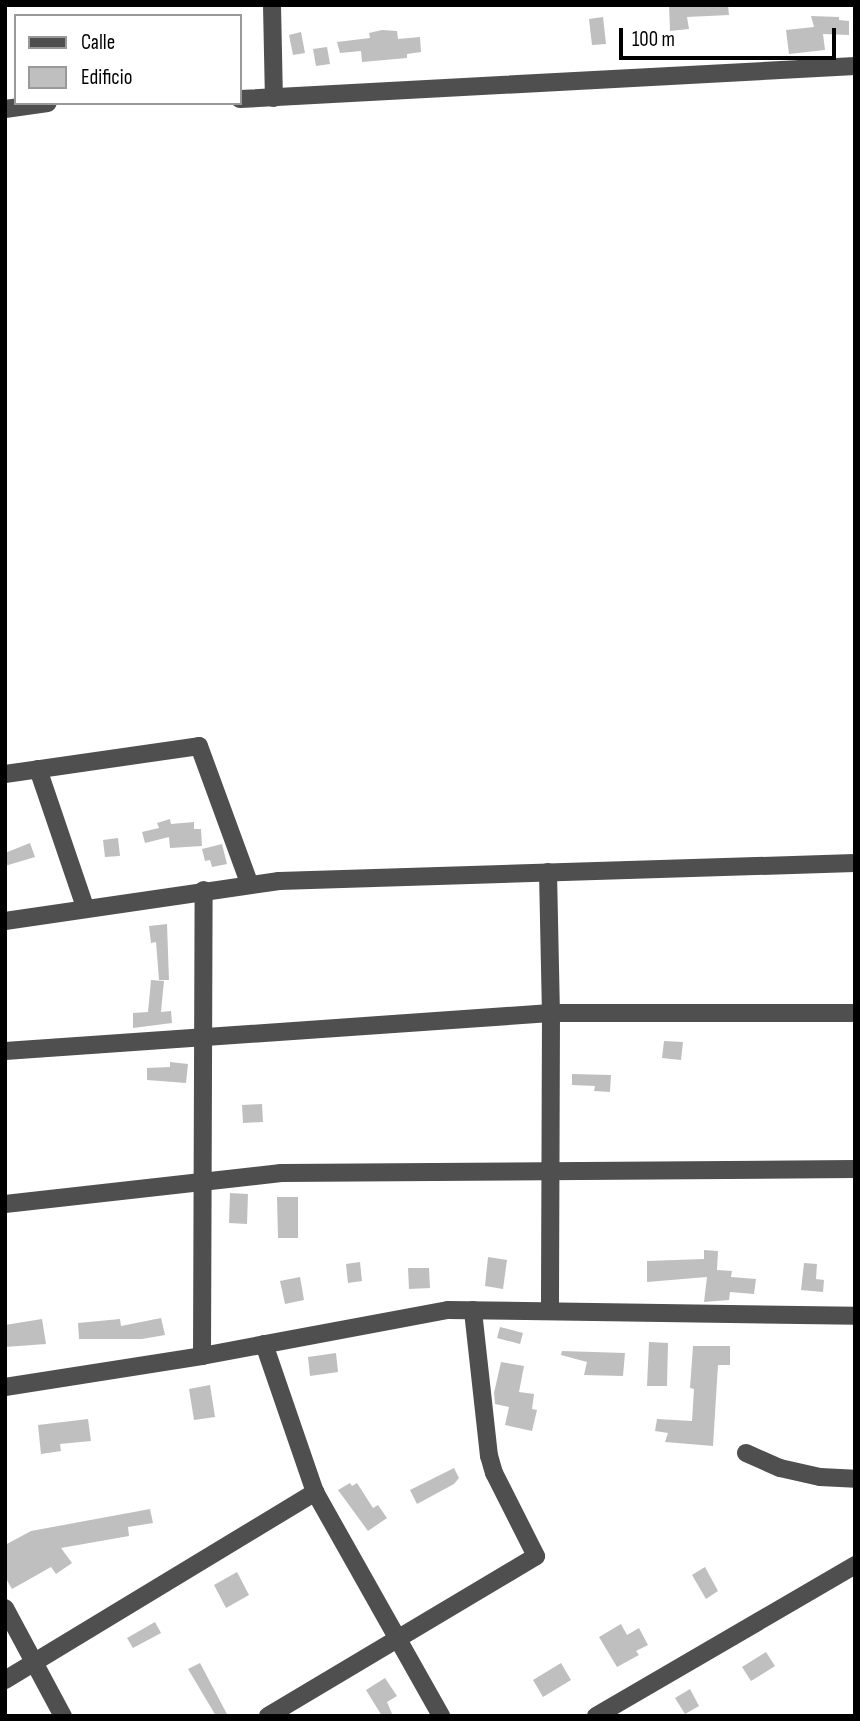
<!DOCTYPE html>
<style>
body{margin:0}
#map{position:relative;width:860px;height:1721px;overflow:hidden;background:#fff;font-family:"Sofia Sans Condensed",sans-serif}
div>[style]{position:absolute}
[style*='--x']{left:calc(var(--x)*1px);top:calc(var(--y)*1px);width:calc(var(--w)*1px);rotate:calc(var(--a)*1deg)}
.building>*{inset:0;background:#bfbfbf}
.minor>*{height:18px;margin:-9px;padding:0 9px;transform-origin:9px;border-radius:9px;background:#4f4f4f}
span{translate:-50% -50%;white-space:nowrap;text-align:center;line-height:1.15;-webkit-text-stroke:5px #fff;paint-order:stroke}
.frame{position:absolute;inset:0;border:7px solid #000;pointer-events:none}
.legend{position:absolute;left:14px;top:14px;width:228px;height:91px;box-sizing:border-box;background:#fff;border:2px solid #999;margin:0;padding:9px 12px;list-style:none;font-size:21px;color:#000}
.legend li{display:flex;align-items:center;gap:14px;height:35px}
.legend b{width:35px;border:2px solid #999}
.scale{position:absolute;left:619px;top:28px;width:217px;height:32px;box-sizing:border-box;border:4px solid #000;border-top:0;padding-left:9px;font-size:21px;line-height:24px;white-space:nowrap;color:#000;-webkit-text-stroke:5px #fff;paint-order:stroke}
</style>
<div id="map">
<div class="building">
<i style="clip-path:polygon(669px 5px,728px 5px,729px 15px,687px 17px,689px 29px,670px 31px)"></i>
<i style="clip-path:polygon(811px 16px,839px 17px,839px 20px,849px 21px,849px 35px,823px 34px,825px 50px,789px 54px,786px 30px,814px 27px)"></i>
<i style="clip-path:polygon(603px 17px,606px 44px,592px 45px,589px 19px)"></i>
<i style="clip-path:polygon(382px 30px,397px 31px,398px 39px,420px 37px,421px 52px,407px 54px,407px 58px,362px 62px,361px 51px,340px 53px,337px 42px,370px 38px,369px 33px)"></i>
<i style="clip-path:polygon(301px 32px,305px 53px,293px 55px,289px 35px)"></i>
<i style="clip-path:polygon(327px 47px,330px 64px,316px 66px,313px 49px)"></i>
<i style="clip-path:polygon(170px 819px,171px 824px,194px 822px,194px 829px,201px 829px,202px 846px,170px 848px,169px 837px,145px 843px,142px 832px,159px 828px,157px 823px)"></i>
<i style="clip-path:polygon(118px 838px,120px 856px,105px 857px,103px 840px)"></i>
<i style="clip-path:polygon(30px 843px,35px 857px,5px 866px,5px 853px)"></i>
<i style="clip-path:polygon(222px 844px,227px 864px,212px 867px,210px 860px,205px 861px,202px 849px)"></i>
<i style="clip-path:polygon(167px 924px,169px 980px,159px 980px,156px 942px,151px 943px,149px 926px)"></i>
<i style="clip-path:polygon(151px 980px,164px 981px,161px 1012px,171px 1011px,172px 1023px,133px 1028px,133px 1013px,148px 1012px)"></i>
<i style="clip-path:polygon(664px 1041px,683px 1042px,681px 1060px,662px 1058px)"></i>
<i style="clip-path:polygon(170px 1062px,188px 1064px,186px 1083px,147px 1080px,147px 1068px,170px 1067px)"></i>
<i style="clip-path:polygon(572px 1074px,611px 1075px,610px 1092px,594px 1091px,595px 1086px,572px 1085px)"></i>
<i style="clip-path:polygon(262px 1104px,263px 1122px,243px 1123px,242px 1105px)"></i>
<i style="clip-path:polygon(230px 1193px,248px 1194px,247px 1224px,229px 1223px)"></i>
<i style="clip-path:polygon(277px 1197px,298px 1197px,298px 1238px,278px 1238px)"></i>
<i style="clip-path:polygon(704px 1250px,718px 1251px,717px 1270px,732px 1271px,731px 1277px,756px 1279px,754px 1294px,730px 1292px,729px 1300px,704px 1302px,707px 1277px,647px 1282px,647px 1261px,704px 1259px)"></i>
<i style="clip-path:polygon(488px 1257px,507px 1260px,503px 1289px,485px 1286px)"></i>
<i style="clip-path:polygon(360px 1262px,362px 1281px,348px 1283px,346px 1264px)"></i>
<i style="clip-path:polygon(804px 1263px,817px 1264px,816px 1279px,824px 1280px,823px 1292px,801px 1290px)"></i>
<i style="clip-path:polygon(408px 1268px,429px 1268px,430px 1288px,409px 1289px)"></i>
<i style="clip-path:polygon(300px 1277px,304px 1300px,285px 1304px,280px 1281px)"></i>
<i style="clip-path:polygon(161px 1318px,165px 1335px,142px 1339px,79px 1339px,78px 1323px,120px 1319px,121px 1326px)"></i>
<i style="clip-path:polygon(42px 1319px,46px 1344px,5px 1347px,5px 1325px)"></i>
<i style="clip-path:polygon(500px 1327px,523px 1333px,520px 1344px,497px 1338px)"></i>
<i style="clip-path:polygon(649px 1342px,668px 1343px,667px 1386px,647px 1386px)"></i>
<i style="clip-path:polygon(693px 1346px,730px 1346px,730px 1365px,718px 1365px,713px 1446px,665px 1442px,668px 1433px,655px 1431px,657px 1419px,692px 1421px,694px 1389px,690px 1388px)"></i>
<i style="clip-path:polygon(562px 1351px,625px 1353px,623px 1376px,584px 1375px,587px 1362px,561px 1355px)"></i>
<i style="clip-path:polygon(336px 1353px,338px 1372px,310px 1376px,308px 1357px)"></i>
<i style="clip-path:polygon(501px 1362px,524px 1366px,519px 1392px,534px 1394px,532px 1409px,537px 1410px,532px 1431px,505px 1425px,509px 1407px,495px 1404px,494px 1393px)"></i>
<i style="clip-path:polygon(210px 1385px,215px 1417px,194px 1420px,189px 1389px)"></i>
<i style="clip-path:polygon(88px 1419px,91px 1441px,60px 1444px,61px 1451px,41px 1454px,38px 1425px)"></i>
<i style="clip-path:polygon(454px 1468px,459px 1478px,454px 1484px,417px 1504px,410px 1490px)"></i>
<i style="clip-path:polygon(350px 1483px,352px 1486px,357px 1483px,373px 1508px,378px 1505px,387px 1518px,368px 1531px,338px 1490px)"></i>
<i style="clip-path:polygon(150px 1509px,153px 1523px,128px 1527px,129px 1536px,61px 1548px,72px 1563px,56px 1574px,51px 1567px,12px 1589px,5px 1577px,5px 1545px,31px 1531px)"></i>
<i style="clip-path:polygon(705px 1567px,718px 1591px,706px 1599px,692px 1575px)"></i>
<i style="clip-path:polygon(237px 1572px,249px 1595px,226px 1608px,214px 1585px)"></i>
<i style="clip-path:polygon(155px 1622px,161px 1633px,133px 1648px,127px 1638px)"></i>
<i style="clip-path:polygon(621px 1624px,627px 1635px,639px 1628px,648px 1645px,636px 1651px,639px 1655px,617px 1667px,599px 1637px)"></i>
<i style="clip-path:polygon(766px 1652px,775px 1666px,751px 1681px,742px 1667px)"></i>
<i style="clip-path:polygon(200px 1663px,228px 1716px,216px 1716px,188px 1669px)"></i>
<i style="clip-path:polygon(561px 1663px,571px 1680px,543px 1697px,533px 1680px)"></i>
<i style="clip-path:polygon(385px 1678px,397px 1696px,387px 1702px,393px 1716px,382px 1716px,366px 1690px)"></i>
<i style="clip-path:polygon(690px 1689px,699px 1706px,685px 1714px,675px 1698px)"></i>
</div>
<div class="minor">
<i style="--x:272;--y:5;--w:93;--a:88.8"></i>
<i style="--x:240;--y:99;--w:616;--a:-3.07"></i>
<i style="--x:5;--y:109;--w:43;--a:-7.9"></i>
<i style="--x:38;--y:769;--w:146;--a:71.2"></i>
<i style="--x:5;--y:774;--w:196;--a:-8.2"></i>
<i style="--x:199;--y:746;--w:146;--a:69.9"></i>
<i style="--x:548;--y:872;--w:141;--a:88.8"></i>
<i style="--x:551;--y:1013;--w:298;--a:90.2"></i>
<i style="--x:5;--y:921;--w:277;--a:-8.3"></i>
<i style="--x:279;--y:881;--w:576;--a:-1.79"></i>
<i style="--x:5;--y:1051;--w:547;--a:-3.98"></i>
<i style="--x:551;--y:1013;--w:304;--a:0"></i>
<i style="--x:5;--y:1204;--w:278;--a:-6.4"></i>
<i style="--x:281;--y:1173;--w:574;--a:-0.4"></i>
<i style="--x:264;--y:1344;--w:157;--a:71"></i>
<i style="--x:315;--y:1492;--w:257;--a:60.6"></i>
<i style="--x:202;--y:1356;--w:466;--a:-89.8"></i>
<i style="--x:5;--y:1387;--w:199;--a:-8.9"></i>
<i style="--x:202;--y:1356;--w:250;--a:-10.6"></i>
<i style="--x:448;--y:1310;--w:407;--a:0.8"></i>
<i style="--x:746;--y:1453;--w:37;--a:24"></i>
<i style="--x:780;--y:1468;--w:41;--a:12.7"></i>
<i style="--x:820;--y:1477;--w:35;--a:3"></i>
<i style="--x:5;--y:1608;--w:123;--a:61.8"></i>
<i style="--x:5;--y:1680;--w:363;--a:-31.2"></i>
<i style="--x:268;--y:1716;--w:312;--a:-30.8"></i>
<i style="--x:536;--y:1556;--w:93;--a:-116.8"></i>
<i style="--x:494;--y:1473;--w:18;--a:-106"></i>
<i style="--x:489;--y:1456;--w:147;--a:-96.3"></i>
<i style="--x:596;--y:1716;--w:300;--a:-30.2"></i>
</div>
<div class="frame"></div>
<ul class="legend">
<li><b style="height:9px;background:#4f4f4f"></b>Calle</li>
<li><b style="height:19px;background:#bfbfbf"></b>Edificio</li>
</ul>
<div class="scale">100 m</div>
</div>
